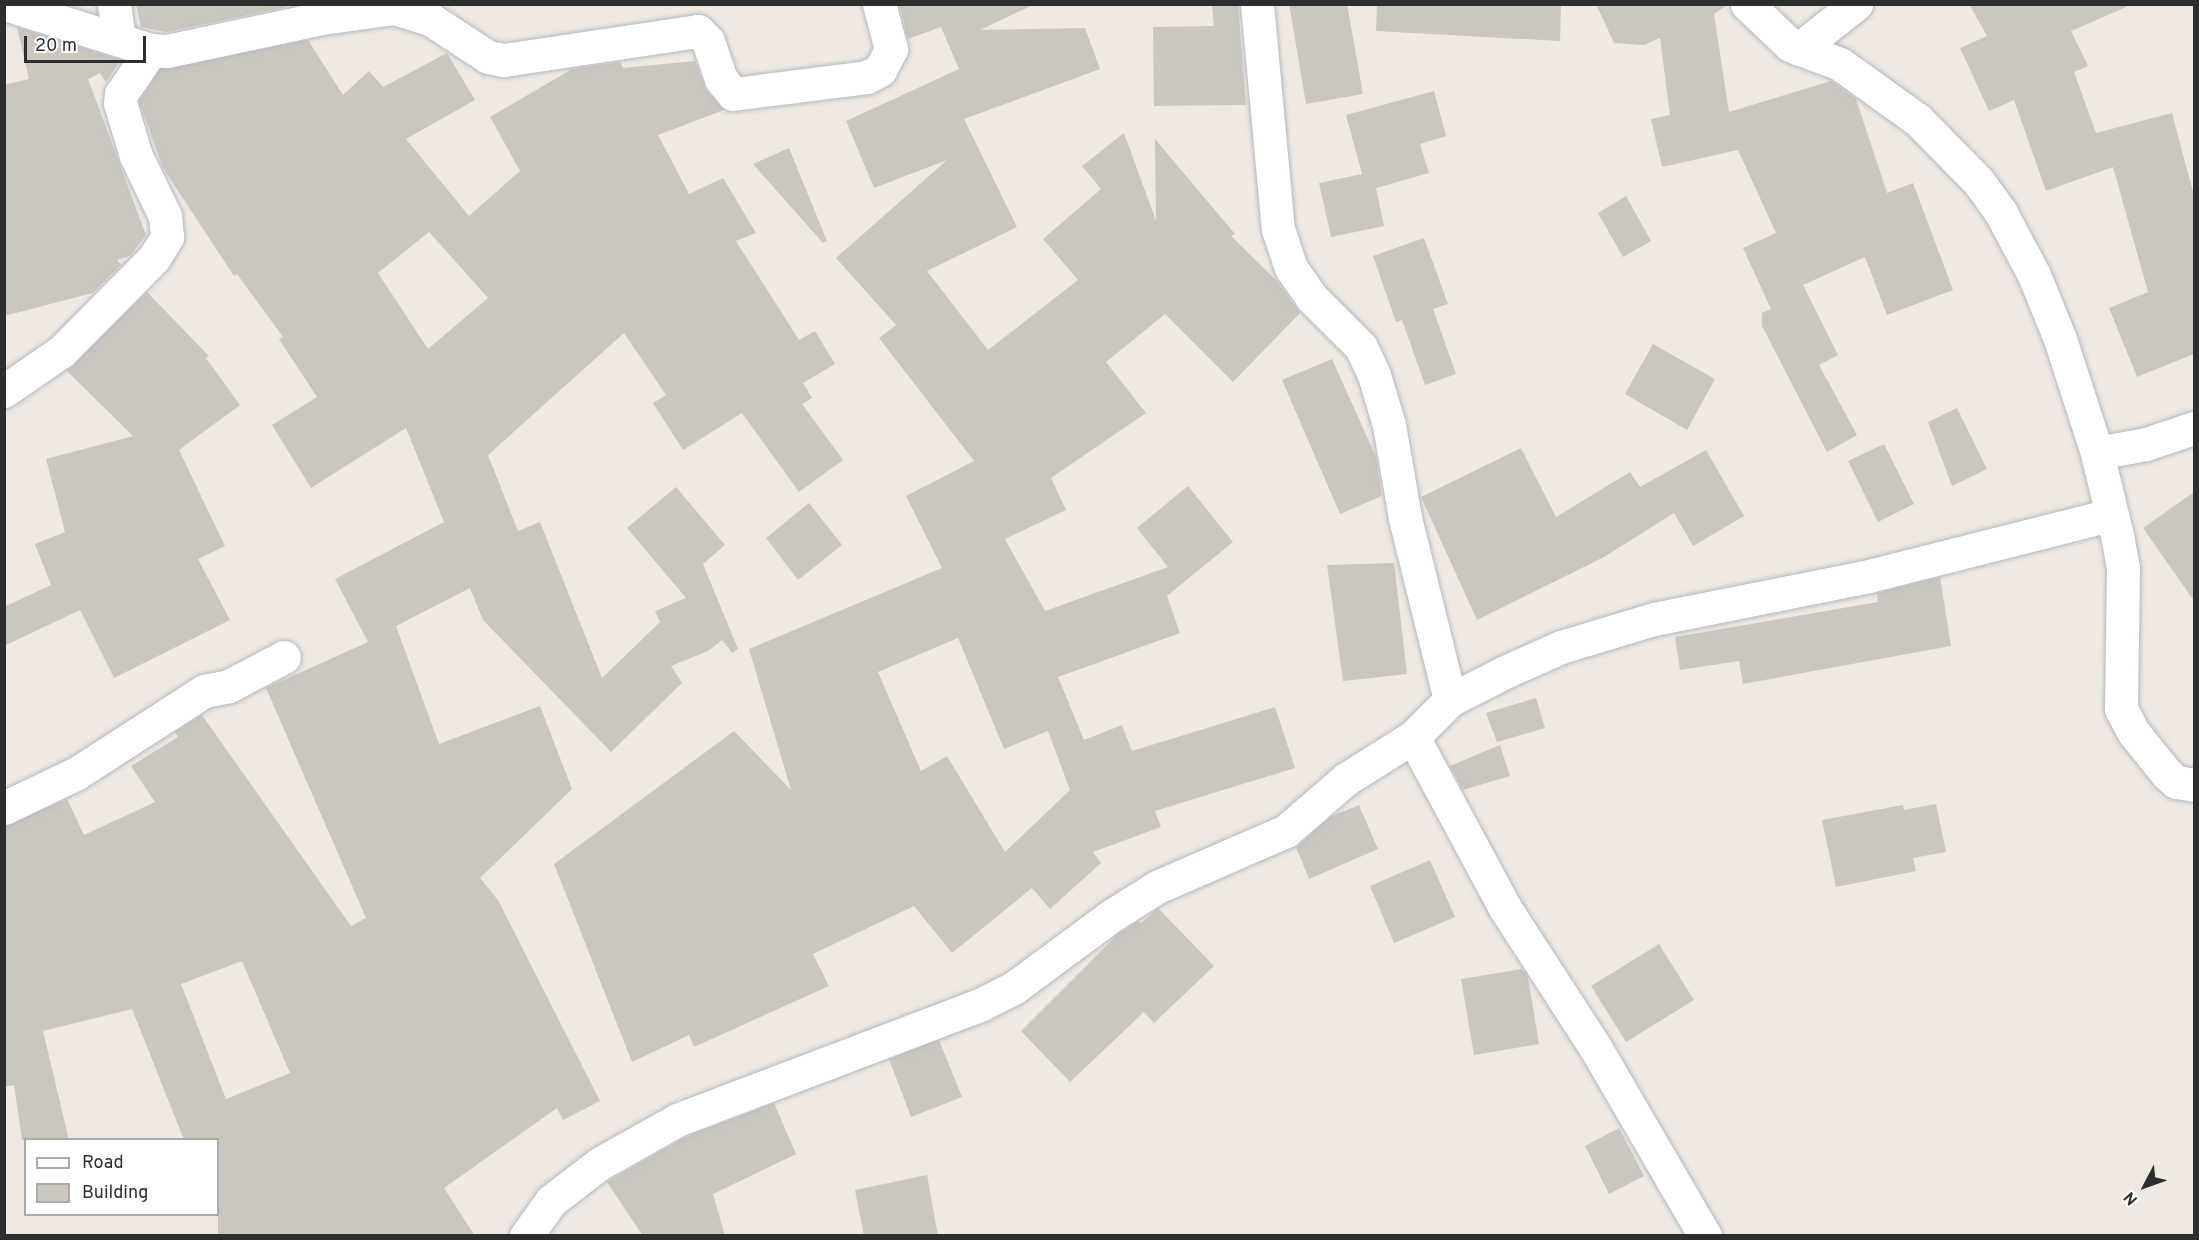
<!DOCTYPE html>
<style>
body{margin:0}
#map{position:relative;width:2199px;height:1240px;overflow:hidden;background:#efe9e1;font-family:Overpass,sans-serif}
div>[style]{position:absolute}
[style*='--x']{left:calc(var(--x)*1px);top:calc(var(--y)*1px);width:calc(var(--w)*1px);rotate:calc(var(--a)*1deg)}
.building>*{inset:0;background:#cbc7bf}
.roads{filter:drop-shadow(0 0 2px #b4b7c1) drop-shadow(0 0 2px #b4b7c1)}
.street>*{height:33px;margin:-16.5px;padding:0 16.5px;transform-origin:16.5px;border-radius:16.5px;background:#fff}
span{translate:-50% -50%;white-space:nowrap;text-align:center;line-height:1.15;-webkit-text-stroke:4.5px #fff;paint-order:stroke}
.frame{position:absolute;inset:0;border:6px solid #2e2e2e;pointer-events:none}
.legend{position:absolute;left:24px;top:1138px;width:195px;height:78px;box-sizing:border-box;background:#fff;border:2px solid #ababab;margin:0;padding:8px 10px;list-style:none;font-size:18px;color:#2e2e2e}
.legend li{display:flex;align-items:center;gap:12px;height:30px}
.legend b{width:30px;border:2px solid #ababab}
.north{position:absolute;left:2115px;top:1156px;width:60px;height:60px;-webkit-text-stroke:4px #fff;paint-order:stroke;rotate:229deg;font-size:16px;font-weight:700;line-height:24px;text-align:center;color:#2e2e2e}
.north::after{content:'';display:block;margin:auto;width:21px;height:27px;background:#2e2e2e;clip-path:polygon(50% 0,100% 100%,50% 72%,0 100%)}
.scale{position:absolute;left:24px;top:36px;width:122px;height:27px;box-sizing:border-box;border:3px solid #2e2e2e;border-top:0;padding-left:8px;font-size:18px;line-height:21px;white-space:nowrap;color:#2e2e2e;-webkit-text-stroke:4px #fff;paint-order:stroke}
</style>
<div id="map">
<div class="building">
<i style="clip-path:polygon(136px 4px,284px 4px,286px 7px,166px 32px,141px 27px)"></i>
<i style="clip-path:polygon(evenodd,899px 4px,1035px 4px,980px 30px,1085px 28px,1100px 69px,964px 119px,1017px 227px,927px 271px,988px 350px,1078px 280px,1043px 239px,1101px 189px,1082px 166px,1124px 133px,1156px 221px,1155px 139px,1235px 234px,1231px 236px,1277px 281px,1300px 313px,1233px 382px,1165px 314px,1106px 362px,1146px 413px,1051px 478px,1066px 510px,1005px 539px,1045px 611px,1168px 567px,1137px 528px,1188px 486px,1233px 542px,1167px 596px,1180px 633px,1058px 677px,1084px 740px,1122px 725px,1132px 751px,1275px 707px,1295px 768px,1155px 811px,1161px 827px,1093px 852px,1101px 863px,1050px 909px,1032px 888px,952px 953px,914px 906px,813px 954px,829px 986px,694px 1047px,689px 1035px,632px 1062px,554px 864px,734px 731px,791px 790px,749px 649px,942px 568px,906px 496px,974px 461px,879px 338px,896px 325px,836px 258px,947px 160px,874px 188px,846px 121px,959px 69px,941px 27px,908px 39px,899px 4px,958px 638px,1004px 749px,1048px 731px,1070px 790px,1005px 852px,947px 756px,921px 771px,878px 672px,958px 638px)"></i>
<i style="clip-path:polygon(1212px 4px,1238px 4px,1246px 105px,1154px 106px,1153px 27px,1214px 26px)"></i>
<i style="clip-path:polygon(1289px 4px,1347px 4px,1363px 94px,1306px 104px)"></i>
<i style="clip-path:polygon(1377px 4px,1561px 4px,1560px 41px,1376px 31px)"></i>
<i style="clip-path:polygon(1596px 4px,1729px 4px,1714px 14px,1729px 112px,1831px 81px,1856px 99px,1887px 193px,1913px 183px,1953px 290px,1887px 315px,1865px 257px,1803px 285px,1838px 355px,1819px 365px,1857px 435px,1827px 452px,1762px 326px,1762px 313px,1771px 309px,1743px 248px,1776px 233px,1738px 150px,1662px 167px,1651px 119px,1670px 115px,1660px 38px,1644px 45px,1614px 43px)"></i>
<i style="clip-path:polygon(1969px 4px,2133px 4px,2071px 31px,2088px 66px,2074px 72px,2096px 133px,2172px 113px,2194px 196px,2194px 354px,2137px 377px,2109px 308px,2148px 292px,2113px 167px,2046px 191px,2014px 100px,1989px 111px,1960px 48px,1987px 36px)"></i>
<i style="clip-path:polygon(17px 27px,121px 60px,106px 82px,100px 73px,88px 79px,146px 235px,130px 256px,117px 260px,121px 265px,93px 293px,4px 316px,4px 85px,29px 79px)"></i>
<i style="clip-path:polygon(evenodd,308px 40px,343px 95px,369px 71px,383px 87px,447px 53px,475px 100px,406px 139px,469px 216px,520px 171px,490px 117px,572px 69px,620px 62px,623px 68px,695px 61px,706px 90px,724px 110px,658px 135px,689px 194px,723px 178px,756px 233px,736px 241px,799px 340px,815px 331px,835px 364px,803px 383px,812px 398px,802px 404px,843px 460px,799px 492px,742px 413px,683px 450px,653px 403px,666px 395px,624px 333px,488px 455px,518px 531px,540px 522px,602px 678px,660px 622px,655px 611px,686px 598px,627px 528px,676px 487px,725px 545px,703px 564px,738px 649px,732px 653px,722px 640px,708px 651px,671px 666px,682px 683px,611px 752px,483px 620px,470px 588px,396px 626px,439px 744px,540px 706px,572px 789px,480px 878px,498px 900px,600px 1101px,563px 1120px,557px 1108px,444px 1188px,475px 1236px,218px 1236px,218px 1140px,184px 1140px,132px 1009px,43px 1031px,69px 1140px,22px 1140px,14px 1085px,4px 1087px,4px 826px,67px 799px,84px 835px,155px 802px,131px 766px,178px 737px,175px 732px,202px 715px,351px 926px,366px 918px,266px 688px,368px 642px,335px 579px,444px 522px,406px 428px,311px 488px,272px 425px,317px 397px,279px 339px,283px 337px,237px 274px,234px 276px,163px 168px,139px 101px,160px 69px,308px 40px,429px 232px,488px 298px,428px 349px,378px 273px,429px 232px,308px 40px,242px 961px,290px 1073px,226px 1099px,181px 984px,242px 961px)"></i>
<i style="clip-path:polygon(1434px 91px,1446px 136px,1420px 144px,1429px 173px,1376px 188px,1384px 226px,1331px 237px,1319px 183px,1362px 174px,1346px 115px)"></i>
<i style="clip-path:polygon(789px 148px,827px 241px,823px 243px,753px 164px)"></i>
<i style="clip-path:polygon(1626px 196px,1651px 241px,1623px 257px,1598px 213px)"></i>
<i style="clip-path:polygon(1424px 238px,1448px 304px,1433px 309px,1456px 374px,1425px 385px,1402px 320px,1396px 322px,1373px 256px)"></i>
<i style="clip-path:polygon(147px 292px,209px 356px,206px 358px,240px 405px,179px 450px,225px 546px,198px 559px,230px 620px,114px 678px,80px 610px,4px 646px,4px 607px,51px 585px,35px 544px,65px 532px,46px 459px,133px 436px,67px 371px)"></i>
<i style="clip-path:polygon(1653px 344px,1715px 379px,1687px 430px,1625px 394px)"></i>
<i style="clip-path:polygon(1332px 359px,1376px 457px,1382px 496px,1340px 514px,1282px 380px)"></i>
<i style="clip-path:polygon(1957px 408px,1987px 469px,1952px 486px,1928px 422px)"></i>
<i style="clip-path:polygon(1884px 444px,1914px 504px,1878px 522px,1848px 461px)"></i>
<i style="clip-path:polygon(1521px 448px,1556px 517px,1630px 472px,1640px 487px,1706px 450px,1744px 516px,1693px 546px,1674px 513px,1604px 557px,1477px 620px,1421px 497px)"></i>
<i style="clip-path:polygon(2194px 492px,2194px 601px,2143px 528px)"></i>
<i style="clip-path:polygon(809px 503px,842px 545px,798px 580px,766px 538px)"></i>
<i style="clip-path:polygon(1394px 563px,1407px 674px,1343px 681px,1327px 565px)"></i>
<i style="clip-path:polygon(1940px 577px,1951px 646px,1743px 684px,1739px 661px,1680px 670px,1675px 637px,1878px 602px,1877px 593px)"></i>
<i style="clip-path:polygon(1536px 698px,1545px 728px,1497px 742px,1486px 713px)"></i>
<i style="clip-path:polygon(1500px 745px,1510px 776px,1463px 790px,1450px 766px)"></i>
<i style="clip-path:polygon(1936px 804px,1946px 852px,1913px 858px,1916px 871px,1836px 887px,1822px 820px,1903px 805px,1904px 810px)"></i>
<i style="clip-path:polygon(1359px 805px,1378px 849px,1309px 879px,1296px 847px,1330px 817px)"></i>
<i style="clip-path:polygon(1430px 860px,1455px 917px,1394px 943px,1370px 886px)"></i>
<i style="clip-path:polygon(1158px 908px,1214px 966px,1154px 1023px,1144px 1012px,1070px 1082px,1021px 1031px,1117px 935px,1138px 921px,1141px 923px)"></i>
<i style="clip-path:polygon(1659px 944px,1694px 1000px,1626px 1042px,1591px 986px)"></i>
<i style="clip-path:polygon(1522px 969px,1528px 977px,1539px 1044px,1474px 1055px,1461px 979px)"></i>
<i style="clip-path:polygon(939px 1040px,962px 1097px,911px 1117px,889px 1059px)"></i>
<i style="clip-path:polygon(774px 1103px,796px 1154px,713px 1194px,725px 1236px,643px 1236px,607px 1182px,685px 1137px)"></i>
<i style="clip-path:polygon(1619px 1128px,1644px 1176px,1609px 1194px,1585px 1146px)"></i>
<i style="clip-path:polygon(927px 1175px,938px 1236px,864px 1236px,855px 1190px)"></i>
</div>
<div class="roads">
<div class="street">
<i style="--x:5;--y:4;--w:153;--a:17.5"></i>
<i style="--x:151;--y:50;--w:16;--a:4"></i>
<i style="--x:167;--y:51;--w:158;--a:-12"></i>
<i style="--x:322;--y:18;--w:73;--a:-7.9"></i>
<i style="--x:394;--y:8;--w:38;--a:17"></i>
<i style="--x:430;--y:19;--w:69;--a:33.2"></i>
<i style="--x:488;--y:57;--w:16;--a:11"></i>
<i style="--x:504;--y:60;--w:196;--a:-8.5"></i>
<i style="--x:698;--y:31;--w:14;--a:45"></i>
<i style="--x:708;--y:41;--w:40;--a:71.1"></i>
<i style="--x:721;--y:79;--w:19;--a:51"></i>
<i style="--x:733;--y:94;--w:135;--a:-7.2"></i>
<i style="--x:867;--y:77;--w:15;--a:-28"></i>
<i style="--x:880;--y:70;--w:24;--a:-62"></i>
<i style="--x:891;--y:49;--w:47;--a:-104.9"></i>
<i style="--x:114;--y:4;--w:35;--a:82"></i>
<i style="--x:1257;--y:4;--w:226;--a:84.7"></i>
<i style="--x:1278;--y:229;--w:41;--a:71.6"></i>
<i style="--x:1291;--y:268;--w:35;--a:55"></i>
<i style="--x:1311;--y:297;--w:71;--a:45"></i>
<i style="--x:1361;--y:347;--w:31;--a:65"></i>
<i style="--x:1374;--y:375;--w:52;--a:73.3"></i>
<i style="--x:1389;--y:425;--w:94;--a:80.2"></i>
<i style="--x:1405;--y:518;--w:187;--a:76.1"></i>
<i style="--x:1747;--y:4;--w:59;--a:43.6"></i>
<i style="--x:1790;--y:45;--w:53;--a:20.8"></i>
<i style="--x:1840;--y:64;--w:96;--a:35.7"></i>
<i style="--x:1918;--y:120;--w:86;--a:45.5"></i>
<i style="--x:1978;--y:181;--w:39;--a:54"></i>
<i style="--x:2001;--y:213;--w:70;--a:62"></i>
<i style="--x:2034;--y:275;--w:69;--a:67.9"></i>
<i style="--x:2060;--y:339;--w:120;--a:72"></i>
<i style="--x:2097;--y:453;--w:89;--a:76.4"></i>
<i style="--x:2118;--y:540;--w:28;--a:80"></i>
<i style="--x:2123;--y:568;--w:141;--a:90.8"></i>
<i style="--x:2121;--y:709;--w:27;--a:62"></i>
<i style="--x:2134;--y:733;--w:51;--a:51.3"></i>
<i style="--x:2166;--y:773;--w:13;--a:42"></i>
<i style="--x:2176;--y:782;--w:18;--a:9"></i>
<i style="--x:1799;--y:49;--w:73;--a:-38.3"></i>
<i style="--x:4;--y:391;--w:70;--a:-34.6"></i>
<i style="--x:62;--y:351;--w:131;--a:-45.3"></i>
<i style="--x:154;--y:258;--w:25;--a:-58"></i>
<i style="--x:167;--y:237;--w:21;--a:-95"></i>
<i style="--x:165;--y:216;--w:67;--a:-115.8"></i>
<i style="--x:136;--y:156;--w:55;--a:-106.8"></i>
<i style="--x:120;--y:103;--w:9;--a:-84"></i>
<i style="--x:121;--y:94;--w:53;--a:-55.7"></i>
<i style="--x:2097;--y:453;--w:50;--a:-10.4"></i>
<i style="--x:2146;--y:444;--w:51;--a:-18.4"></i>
<i style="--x:1413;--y:737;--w:194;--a:61.7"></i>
<i style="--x:1505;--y:908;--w:166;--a:57.1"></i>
<i style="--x:1595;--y:1047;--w:219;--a:59.8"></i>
<i style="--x:4;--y:808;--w:81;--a:-25.6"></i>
<i style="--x:77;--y:773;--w:151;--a:-32.8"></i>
<i style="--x:204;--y:691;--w:25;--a:-11"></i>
<i style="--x:229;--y:686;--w:62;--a:-27.8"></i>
<i style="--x:526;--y:1236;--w:43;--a:-54.5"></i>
<i style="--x:551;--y:1201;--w:61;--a:-37.6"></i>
<i style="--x:599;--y:1164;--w:90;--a:-29.4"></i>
<i style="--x:677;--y:1120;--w:326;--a:-20.8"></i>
<i style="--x:982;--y:1004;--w:37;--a:-27"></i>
<i style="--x:1015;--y:987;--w:119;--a:-36.5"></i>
<i style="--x:1111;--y:916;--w:54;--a:-32.2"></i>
<i style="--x:1157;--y:887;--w:141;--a:-23.5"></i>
<i style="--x:1286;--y:831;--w:79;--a:-40.9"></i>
<i style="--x:1346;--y:779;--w:79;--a:-32.1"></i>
<i style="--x:1413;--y:737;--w:52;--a:-45"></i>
<i style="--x:1450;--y:700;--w:62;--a:-27"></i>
<i style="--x:1505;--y:672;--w:61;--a:-24.1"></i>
<i style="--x:1561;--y:647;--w:97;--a:-16.8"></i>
<i style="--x:1654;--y:619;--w:219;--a:-11.3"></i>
<i style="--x:1869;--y:576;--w:249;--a:-14.2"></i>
</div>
</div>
<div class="frame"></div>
<ul class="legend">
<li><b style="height:8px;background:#fff"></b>Road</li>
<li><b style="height:16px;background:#cbc7bf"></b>Building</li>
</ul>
<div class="north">N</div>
<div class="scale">20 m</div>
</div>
